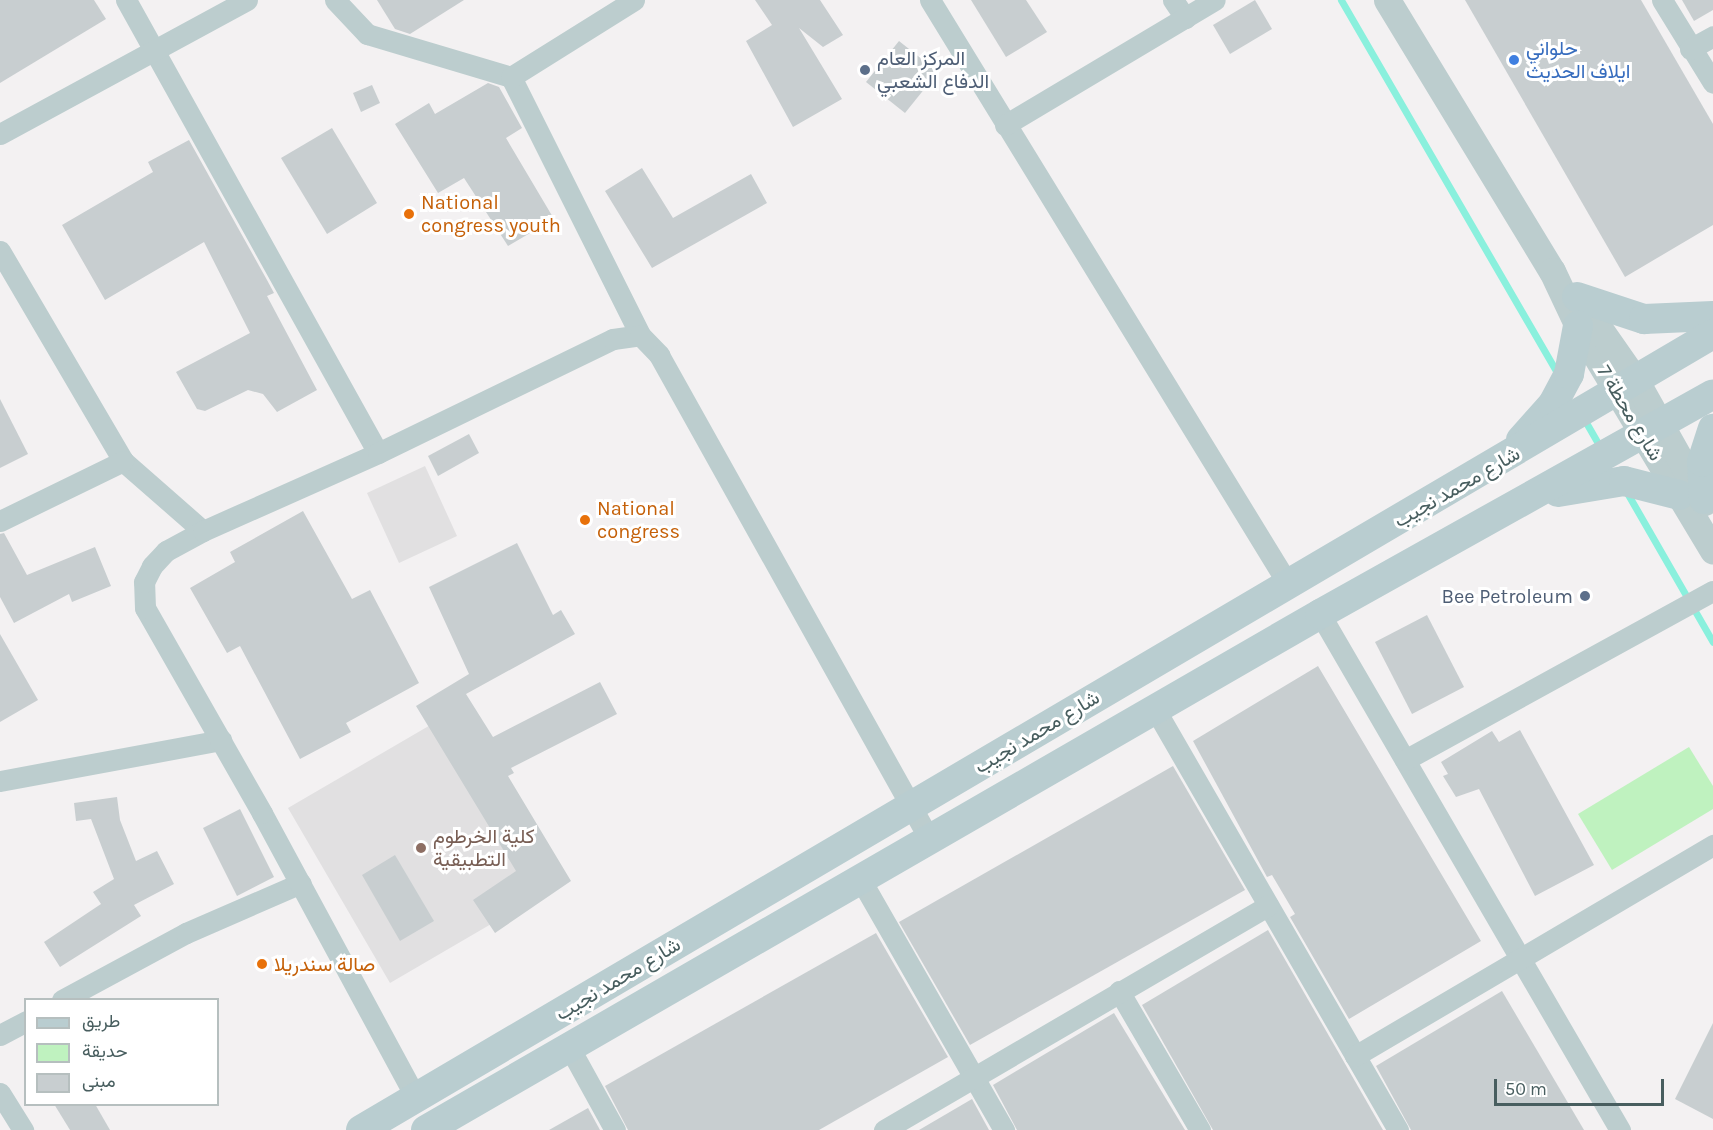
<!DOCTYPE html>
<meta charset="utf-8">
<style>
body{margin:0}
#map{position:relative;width:1713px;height:1130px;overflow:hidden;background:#f3f1f2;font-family:Karla,Vazirmatn,sans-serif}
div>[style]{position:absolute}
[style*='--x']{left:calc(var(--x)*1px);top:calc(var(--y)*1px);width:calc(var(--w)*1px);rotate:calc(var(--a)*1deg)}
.education>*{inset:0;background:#e1e0e1}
.green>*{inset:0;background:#bff2bf}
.stream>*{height:7px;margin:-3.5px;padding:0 3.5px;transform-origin:3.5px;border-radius:3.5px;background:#8af0dd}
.building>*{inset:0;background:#c8ced0}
.minor>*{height:21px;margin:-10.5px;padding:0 10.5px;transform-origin:10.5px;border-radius:10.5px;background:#bccdce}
.tertiary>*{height:27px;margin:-13.5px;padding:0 13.5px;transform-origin:13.5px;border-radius:13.5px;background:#bccdce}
.secondary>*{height:30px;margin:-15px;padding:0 15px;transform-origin:15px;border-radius:15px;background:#b9cdd0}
.dots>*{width:16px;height:16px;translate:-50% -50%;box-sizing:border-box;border:3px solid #fff;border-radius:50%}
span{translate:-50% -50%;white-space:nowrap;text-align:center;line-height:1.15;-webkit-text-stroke:6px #fff;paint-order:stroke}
.shop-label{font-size:20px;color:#366cbe}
.left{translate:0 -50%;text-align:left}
.service-label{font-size:20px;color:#4e5e75}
.right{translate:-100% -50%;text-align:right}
.food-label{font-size:20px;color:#c56008}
.street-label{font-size:20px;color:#485e5f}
.education-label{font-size:20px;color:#785e54}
.legend{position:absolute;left:24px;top:998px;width:195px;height:108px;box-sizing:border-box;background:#fff;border:2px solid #b6bfbf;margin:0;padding:8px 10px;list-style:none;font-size:18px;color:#485e5f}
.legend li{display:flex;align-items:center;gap:12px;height:30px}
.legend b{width:30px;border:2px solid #b6bfbf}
.scale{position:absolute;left:1494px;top:1079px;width:170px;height:27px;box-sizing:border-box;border:3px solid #485e5f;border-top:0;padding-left:8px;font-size:18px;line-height:21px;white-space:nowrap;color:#485e5f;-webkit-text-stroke:4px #fff;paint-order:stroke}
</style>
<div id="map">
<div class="education">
<i style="clip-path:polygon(425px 466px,457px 536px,399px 563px,367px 493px)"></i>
<i style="clip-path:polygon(451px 713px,553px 888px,390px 983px,288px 808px)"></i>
</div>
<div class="green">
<i style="clip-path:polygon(1689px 747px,1713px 786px,1713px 809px,1612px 870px,1578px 814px)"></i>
</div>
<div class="stream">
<i style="--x:1341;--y:0;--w:433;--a:59.9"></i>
<i style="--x:1584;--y:419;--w:34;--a:60"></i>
<i style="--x:1626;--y:491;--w:174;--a:60.1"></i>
</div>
<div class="building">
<i style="clip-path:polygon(0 0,94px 0,106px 19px,0 83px)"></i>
<i style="clip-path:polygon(377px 0,464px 0,410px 34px,395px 29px)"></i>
<i style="clip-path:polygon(755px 0,820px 0,843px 35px,823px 47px,799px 28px,842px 99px,793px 127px,746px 41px,772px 25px)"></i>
<i style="clip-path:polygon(971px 0,1026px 0,1047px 32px,1006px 57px)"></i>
<i style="clip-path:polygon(1255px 0,1272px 29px,1230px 54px,1213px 25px)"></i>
<i style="clip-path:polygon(1465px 0,1641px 0,1713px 124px,1713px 225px,1625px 277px)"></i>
<i style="clip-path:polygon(1682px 0,1713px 0,1713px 10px,1694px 21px)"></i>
<i style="clip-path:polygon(899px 41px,938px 72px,905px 113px,866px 82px)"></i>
<i style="clip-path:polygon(488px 83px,499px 87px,522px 128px,506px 138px,554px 219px,508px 246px,464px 178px,438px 193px,395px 124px,429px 103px,435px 114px)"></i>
<i style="clip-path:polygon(372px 85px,380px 103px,361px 112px,353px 93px)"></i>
<i style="clip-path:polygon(332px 128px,377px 203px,327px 234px,281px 158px)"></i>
<i style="clip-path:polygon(189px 140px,267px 280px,274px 293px,267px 296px,317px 390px,277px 412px,263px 394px,248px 390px,205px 411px,197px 409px,176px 372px,250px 333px,204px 242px,105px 300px,62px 225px,153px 172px,148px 162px)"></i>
<i style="clip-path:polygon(642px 168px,673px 218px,751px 174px,767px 203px,652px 268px,605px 191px)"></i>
<i style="clip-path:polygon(0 399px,28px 454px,0 468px)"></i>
<i style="clip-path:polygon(469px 434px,479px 453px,438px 476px,428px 456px)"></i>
<i style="clip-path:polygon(303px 511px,352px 599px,370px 590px,419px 683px,346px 723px,351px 732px,300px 759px,240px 646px,227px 653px,190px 588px,235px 562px,230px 552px)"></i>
<i style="clip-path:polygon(4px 533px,27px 575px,95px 547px,111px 586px,72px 602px,69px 594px,14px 623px,0 597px,0 534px)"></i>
<i style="clip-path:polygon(517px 543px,553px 615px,561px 610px,575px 634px,466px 694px,493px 737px,600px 682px,617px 714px,511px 768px,514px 773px,508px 776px,571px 881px,495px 933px,473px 900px,516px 871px,416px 706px,469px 674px,429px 587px)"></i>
<i style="clip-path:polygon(1427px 615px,1464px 687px,1412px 714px,1375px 642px)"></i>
<i style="clip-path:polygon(0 634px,38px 700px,0 722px)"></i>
<i style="clip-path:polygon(1318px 666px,1481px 941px,1349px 1019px,1290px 917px,1295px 914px,1272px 875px,1267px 877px,1193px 741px)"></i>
<i style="clip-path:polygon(1520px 730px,1594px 865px,1535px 896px,1479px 789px,1456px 797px,1443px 776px,1448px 774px,1441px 762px,1492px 731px,1499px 742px)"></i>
<i style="clip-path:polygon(1173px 766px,1245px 890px,970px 1045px,899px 922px)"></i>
<i style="clip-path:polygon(117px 797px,120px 820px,136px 861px,157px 851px,174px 884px,134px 905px,141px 916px,60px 967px,44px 942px,101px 904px,93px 892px,114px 879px,91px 819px,76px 821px,74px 803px)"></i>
<i style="clip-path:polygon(240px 809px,274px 877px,237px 896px,203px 828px)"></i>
<i style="clip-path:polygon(395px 855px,434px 921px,400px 941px,362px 875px)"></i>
<i style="clip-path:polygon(1268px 930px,1344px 1062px,1383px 1130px,1213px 1130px,1142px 1005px)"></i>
<i style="clip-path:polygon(876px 933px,948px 1057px,819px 1130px,628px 1130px,605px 1086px)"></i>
<i style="clip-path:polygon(1502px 991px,1584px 1130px,1411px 1130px,1376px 1066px)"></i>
<i style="clip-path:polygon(1114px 1013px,1185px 1130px,1017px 1130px,993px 1085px)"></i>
<i style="clip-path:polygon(1713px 1023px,1713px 1119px,1675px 1099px)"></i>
<i style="clip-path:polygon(972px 1099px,989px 1130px,919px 1130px)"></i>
<i style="clip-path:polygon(54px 1104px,95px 1104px,110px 1130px,70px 1130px)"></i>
<i style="clip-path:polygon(588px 1108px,600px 1130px,549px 1130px)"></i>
</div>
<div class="minor">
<i style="--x:126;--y:0;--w:518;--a:60.91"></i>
<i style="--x:335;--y:0;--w:47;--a:46.7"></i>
<i style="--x:367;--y:34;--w:150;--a:16.6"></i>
<i style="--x:511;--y:77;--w:288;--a:63.4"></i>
<i style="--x:930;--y:0;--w:685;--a:58.49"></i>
<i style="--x:1173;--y:0;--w:22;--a:56"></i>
<i style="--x:1662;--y:0;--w:97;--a:58.4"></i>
<i style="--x:1690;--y:49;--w:26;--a:-29"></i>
<i style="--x:511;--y:77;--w:145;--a:-32"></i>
<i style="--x:1005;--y:125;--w:244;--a:-30.8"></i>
<i style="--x:0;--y:134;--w:281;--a:-28.5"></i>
<i style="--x:0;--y:251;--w:243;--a:59.6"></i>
<i style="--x:123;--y:461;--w:106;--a:41.2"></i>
<i style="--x:0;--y:521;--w:137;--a:-26"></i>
<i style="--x:1320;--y:614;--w:597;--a:59.83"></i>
<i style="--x:1155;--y:709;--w:486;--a:60"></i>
<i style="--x:1405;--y:760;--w:351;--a:-28.8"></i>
<i style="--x:0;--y:781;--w:225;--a:-10.5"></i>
<i style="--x:862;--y:882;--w:286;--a:60.2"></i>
<i style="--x:1119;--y:991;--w:161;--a:59.8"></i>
<i style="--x:62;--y:1000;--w:141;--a:-28.4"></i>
<i style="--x:186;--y:933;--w:125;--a:-23.5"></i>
<i style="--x:0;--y:1035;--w:30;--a:-28"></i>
<i style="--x:568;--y:1045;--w:97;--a:61.1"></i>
<i style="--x:1355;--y:1056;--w:416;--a:-30.5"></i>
<i style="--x:0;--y:1093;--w:44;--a:58.1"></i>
<i style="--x:416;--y:1098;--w:324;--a:-118.4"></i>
<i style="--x:262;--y:813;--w:236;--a:-119.7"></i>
<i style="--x:145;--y:608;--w:26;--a:-92"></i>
<i style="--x:144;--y:582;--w:18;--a:-63"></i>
<i style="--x:152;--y:566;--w:21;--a:-47"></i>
<i style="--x:166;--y:551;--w:42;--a:-28.4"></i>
<i style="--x:203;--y:531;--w:192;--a:-24"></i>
<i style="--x:378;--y:453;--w:261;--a:-25.9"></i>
<i style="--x:613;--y:339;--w:27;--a:-8"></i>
<i style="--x:640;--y:335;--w:28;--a:46"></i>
<i style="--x:659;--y:355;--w:558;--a:60.82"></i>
<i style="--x:884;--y:1130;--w:445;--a:-30.3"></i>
</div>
<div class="tertiary">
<i style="--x:1387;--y:0;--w:317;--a:58.7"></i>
<i style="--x:1552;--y:271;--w:61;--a:64.7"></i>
<i style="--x:1578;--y:326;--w:262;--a:59"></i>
<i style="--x:1578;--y:298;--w:101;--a:55.1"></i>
<i style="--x:1636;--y:381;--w:139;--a:60.7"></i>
</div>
<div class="secondary">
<i style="--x:1577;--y:297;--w:71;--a:18.2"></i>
<i style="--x:1644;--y:319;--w:69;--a:-2.5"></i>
<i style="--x:1521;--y:440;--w:48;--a:-48.4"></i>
<i style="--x:1553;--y:404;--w:34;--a:-62"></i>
<i style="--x:1569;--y:374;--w:49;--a:-79.4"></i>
<i style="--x:1558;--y:492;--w:67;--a:-9.5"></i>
<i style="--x:1624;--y:481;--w:57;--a:14.3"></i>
<i style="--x:1704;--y:499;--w:37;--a:-93"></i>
<i style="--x:1702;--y:462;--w:35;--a:-72"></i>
<i style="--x:361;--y:1130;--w:1569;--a:-30.49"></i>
<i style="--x:426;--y:1130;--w:1032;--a:-29.99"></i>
<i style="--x:1320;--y:614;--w:450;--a:-29.2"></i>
</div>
<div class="dots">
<i style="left:1514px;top:60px;background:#3f7fe0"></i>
<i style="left:865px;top:70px;background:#5c6f8a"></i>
<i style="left:409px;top:214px;background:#e8710a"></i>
<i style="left:585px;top:520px;background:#e8710a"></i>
<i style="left:1585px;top:596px;background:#5c6f8a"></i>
<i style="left:421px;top:848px;background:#8d6e63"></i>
<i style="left:262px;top:964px;background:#e8710a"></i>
</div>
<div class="shop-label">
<span class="left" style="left:1526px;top:60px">حلواني<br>ايلاف الحديث</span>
</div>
<div class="service-label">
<span class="left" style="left:877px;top:70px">المركز العام<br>الدفاع الشعبي</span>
<span class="right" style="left:1573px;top:596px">Bee Petroleum</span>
</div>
<div class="food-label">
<span class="left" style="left:421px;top:214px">National<br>congress youth</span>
<span class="left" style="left:597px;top:520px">National<br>congress</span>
<span class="left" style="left:274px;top:964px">صالة سندريلا</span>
</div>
<div class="street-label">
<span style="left:1630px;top:413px;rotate:59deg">شارع محطة 7</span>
<span style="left:1457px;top:487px;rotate:-30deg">شارع محمد نجيب</span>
<span style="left:1037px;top:732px;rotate:-31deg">شارع محمد نجيب</span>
<span style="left:618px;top:979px;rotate:-31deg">شارع محمد نجيب</span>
</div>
<div class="education-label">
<span class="left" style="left:433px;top:848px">كلية الخرطوم<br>التطبيقية</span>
</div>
<ul class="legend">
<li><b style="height:8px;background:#b9cdd0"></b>طريق</li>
<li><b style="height:16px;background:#bff2bf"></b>حديقة</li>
<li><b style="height:16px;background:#c8ced0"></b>مبنى</li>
</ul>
<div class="scale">50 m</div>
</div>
